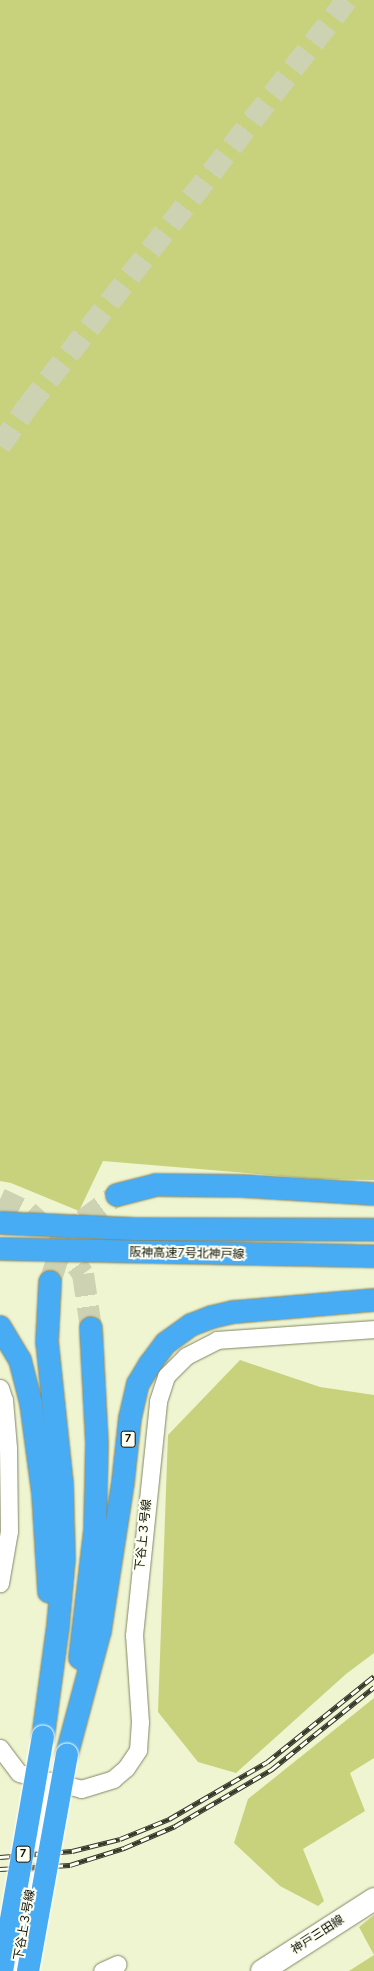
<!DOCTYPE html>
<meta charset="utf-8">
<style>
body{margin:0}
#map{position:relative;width:374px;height:1971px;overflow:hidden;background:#eff4d1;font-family:"Nunito Sans","Noto Sans JP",sans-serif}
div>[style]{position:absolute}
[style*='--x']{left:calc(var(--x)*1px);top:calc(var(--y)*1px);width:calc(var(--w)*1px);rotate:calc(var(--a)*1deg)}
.green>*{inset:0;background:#c8d27c}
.street-tunnel>*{height:17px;margin-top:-8.5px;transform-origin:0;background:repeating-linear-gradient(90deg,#cdd2b2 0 17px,transparent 0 25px)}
.secondary-tunnel>*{height:22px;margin-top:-11px;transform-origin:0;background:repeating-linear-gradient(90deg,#cdd2b2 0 22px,transparent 0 33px)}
.highway-tunnel>*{height:22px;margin-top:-11px;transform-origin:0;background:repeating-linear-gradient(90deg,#cdd2b2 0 22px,transparent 0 33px)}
.roads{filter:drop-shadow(0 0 1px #828667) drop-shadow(0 0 1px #828667)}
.street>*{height:17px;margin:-8.5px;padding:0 8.5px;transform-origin:8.5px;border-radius:8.5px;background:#fff}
.secondary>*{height:22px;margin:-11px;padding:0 11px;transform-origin:11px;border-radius:11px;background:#fff}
.highway>*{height:22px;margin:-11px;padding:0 11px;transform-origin:11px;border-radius:11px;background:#48acf5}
.rail>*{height:4.5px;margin-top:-2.25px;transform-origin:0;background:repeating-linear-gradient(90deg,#fcfff1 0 9px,#36382a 0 18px);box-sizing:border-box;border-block:1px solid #36382a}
.bridges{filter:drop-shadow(0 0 1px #fff) drop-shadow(0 0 1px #fff)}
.highway-bridge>*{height:22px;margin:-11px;padding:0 11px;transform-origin:11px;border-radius:11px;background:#48acf5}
span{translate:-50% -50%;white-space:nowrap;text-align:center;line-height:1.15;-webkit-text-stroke:4px #fcfff1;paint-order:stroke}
.shield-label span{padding:1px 3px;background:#fcfff1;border:1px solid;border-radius:3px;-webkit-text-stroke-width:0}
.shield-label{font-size:11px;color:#0d0e04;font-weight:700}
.street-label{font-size:12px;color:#0d0e04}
</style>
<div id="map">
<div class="green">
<i style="clip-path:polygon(0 0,374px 0,374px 1180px,317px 1179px,103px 1161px,79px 1211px,11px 1183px,0 1181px)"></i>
<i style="clip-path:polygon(240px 1360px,320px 1387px,374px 1395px,374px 1653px,346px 1674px,236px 1773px,198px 1762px,158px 1712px,168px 1435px)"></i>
<i style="clip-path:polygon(374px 1698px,374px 1758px,350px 1773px,365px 1811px,303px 1849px,324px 1901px,318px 1906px,280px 1886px,234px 1843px,248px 1799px)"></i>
<i style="clip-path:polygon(374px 1915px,374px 1971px,349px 1971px,374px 1955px,359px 1927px)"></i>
</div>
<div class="street-tunnel">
<i style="--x:33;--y:1879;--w:36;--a:-81"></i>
</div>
<div class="secondary-tunnel">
<i style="--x:0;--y:446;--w:49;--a:-55"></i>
<i style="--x:28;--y:406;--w:516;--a:-51.84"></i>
</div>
<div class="highway-tunnel">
<i style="--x:0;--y:1199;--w:31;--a:25"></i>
<i style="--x:28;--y:1212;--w:40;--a:42"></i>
<i style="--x:58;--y:1239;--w:43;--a:54.5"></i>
<i style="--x:83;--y:1274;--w:55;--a:81.6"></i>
<i style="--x:50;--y:1282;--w:23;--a:-72"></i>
<i style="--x:57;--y:1260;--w:48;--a:-57"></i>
<i style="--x:83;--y:1220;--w:42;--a:-36.3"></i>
</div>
<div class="roads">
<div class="street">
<i style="--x:0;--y:1388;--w:13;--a:72"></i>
<i style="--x:4;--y:1400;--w:48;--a:85.2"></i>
<i style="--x:8;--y:1448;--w:83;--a:89.3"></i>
<i style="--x:9;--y:1531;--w:53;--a:99.8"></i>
<i style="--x:0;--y:1748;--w:31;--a:53"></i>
<i style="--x:19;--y:1773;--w:30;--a:15"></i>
<i style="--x:39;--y:1843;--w:63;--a:-79.9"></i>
<i style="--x:50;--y:1781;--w:32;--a:14"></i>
<i style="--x:81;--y:1789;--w:34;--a:-17"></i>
<i style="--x:113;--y:1779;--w:17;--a:-40"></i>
<i style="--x:126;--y:1768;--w:22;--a:-56"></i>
<i style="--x:138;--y:1750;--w:28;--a:-86"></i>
<i style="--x:140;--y:1722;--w:87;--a:-93.9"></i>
<i style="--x:134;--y:1635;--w:235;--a:-84.1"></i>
<i style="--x:158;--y:1401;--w:26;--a:-72"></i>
<i style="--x:166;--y:1376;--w:28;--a:-45"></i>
<i style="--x:186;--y:1356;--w:35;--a:-27"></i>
<i style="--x:217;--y:1340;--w:157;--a:-4"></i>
<i style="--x:17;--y:1971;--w:93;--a:-80.1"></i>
<i style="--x:102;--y:1971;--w:17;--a:-24"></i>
</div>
<div class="secondary">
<i style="--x:262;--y:1971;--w:133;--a:-32.7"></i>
</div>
<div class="highway">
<i style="--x:117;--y:1195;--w:40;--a:-14.4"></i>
<i style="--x:156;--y:1185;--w:86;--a:0.7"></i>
<i style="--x:242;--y:1186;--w:132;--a:3.5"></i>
<i style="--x:0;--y:1223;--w:135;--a:2.5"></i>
<i style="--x:135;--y:1229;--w:239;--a:0.2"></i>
<i style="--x:0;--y:1249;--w:374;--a:1.1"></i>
<i style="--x:0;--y:1327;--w:39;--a:59"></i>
<i style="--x:20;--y:1360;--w:44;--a:75.7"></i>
<i style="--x:31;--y:1403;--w:91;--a:82.4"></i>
<i style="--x:43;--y:1493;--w:99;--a:86.5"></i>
<i style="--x:80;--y:1658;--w:129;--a:-83.3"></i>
<i style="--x:95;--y:1530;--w:86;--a:-88.7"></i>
<i style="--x:97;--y:1444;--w:116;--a:-93"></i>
<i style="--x:43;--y:1737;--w:112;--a:-82.3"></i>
<i style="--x:58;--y:1626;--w:67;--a:-84.9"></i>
<i style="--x:64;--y:1559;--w:75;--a:-91.5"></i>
<i style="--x:62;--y:1484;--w:143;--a:-96"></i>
<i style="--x:47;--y:1342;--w:60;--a:-87.1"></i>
<i style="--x:67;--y:1754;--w:127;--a:-75"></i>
<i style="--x:100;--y:1631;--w:151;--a:-81.2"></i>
<i style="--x:123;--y:1482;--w:64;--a:-83.8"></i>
<i style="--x:130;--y:1418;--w:35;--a:-77"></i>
<i style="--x:138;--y:1384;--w:23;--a:-59"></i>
<i style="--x:150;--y:1364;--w:26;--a:-53"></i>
<i style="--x:166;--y:1343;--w:31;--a:-36"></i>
<i style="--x:191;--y:1325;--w:22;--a:-21"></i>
<i style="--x:212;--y:1317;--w:23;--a:-13"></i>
<i style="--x:234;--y:1312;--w:141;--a:-4.9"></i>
</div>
</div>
<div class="rail">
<i style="--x:0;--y:1857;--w:72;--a:-4.8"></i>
<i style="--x:72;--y:1851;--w:49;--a:-14"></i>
<i style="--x:120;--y:1839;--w:53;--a:-22.2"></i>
<i style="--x:169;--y:1819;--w:113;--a:-30.2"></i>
<i style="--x:267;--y:1762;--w:137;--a:-38.8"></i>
<i style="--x:0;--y:1869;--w:70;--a:-3.3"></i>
<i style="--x:70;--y:1865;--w:57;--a:-17.5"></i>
<i style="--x:124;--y:1848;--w:56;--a:-23.3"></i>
<i style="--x:175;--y:1826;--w:113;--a:-30.4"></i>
<i style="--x:272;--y:1769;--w:131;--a:-38.8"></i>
</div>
<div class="bridges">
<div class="highway-bridge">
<i style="--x:2;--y:1971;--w:238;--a:-80.1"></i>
<i style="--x:28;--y:1971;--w:220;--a:-79.8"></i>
</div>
</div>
<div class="shield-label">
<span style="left:128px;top:1439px">7</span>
<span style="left:23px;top:1854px">7</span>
</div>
<div class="street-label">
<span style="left:187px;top:1254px;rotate:1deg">阪神高速7号北神戸線</span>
<span style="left:144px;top:1535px;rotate:-84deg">下谷上３号線</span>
<span style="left:25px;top:1925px;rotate:-80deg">下谷上３号線</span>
<span style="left:318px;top:1935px;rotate:-33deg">神戸三田線</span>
</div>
</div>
